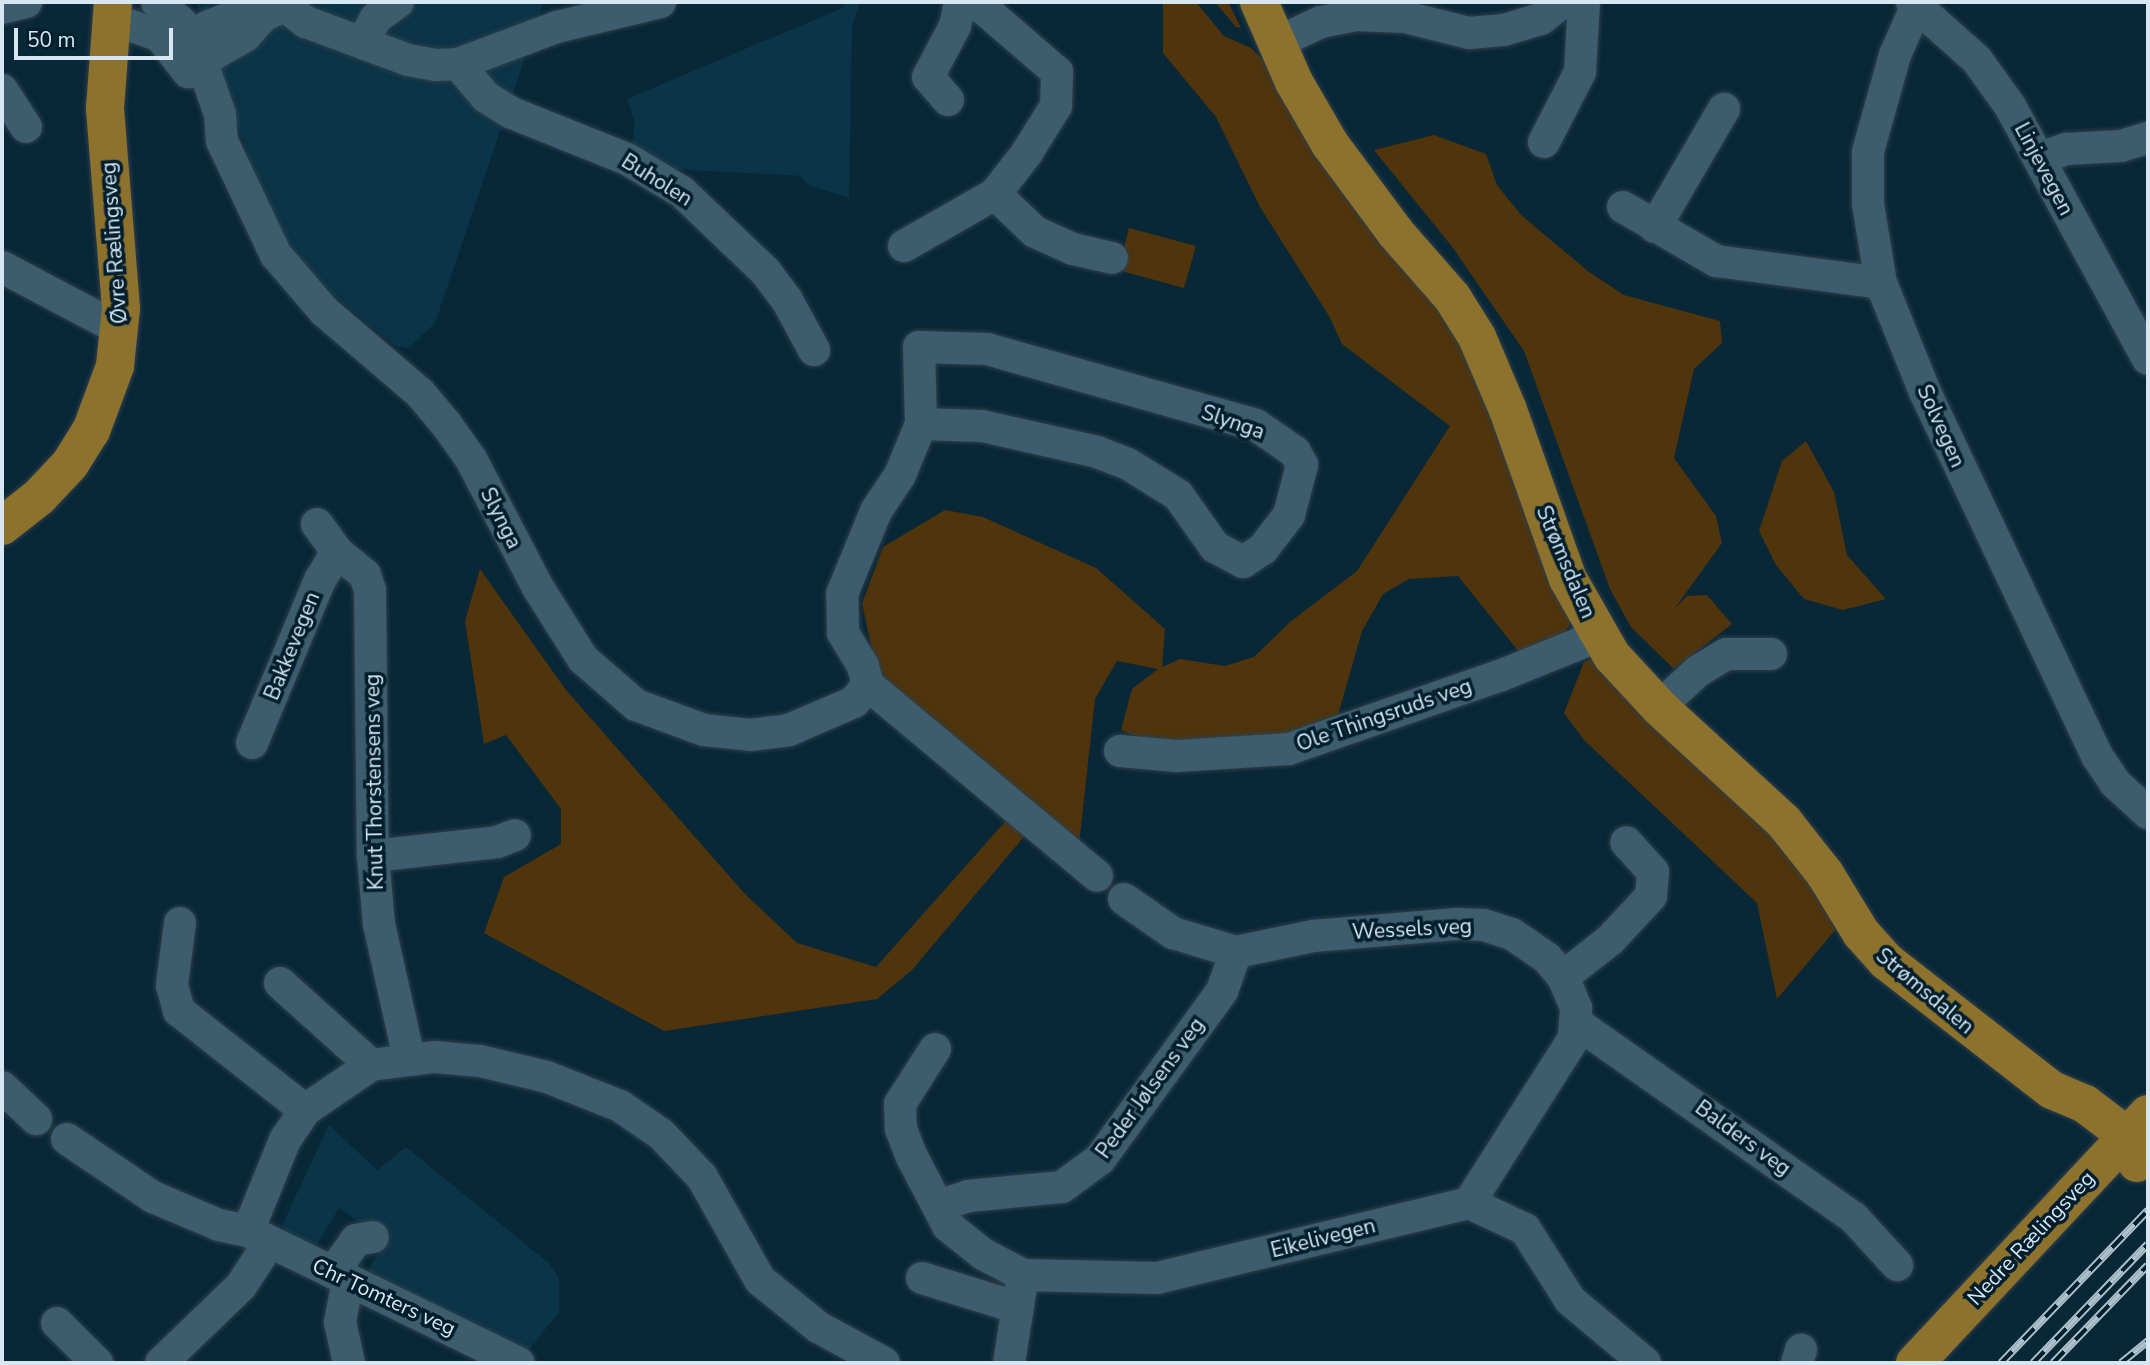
<!DOCTYPE html>
<meta charset="utf-8">
<style>
body{margin:0}
#map{position:relative;width:2150px;height:1365px;overflow:hidden;background:#082737;font-family:"Nunito Sans",sans-serif}
div>[style]{position:absolute}
[style*='--x']{left:calc(var(--x)*1px);top:calc(var(--y)*1px);width:calc(var(--w)*1px);rotate:calc(var(--a)*1deg)}
.built>*{inset:0;background:#0a3447}
.green>*{inset:0;background:#50340b}
.roads{filter:drop-shadow(0 0 2px #2f3f4a) drop-shadow(0 0 2px #2f3f4a)}
.minor>*{height:32px;margin:-16px;padding:0 16px;transform-origin:16px;border-radius:16px;background:#3d5c6d}
.major>*{height:38px;margin:-19px;padding:0 19px;transform-origin:19px;border-radius:19px;background:#8d722d}
.rail>*{height:8px;margin-top:-4px;transform-origin:0;background:repeating-linear-gradient(90deg,#001e2d 0 16px,#adc1cd 0 32px);box-sizing:border-box;border-block:2px solid #adc1cd}
span{translate:-50% -50%;white-space:nowrap;text-align:center;line-height:1.15;-webkit-text-stroke:7px #001e2d;paint-order:stroke}
.street-label{font-size:21px;color:#d6e7f2}
.frame{position:absolute;inset:0;border:4px solid #d6e7f2;pointer-events:none}
.scale{position:absolute;left:14px;top:28px;width:159px;height:32px;box-sizing:border-box;border:4px solid #d6e7f2;border-top:0;padding-left:9px;font-size:21px;line-height:24px;white-space:nowrap;color:#d6e7f2;-webkit-text-stroke:5px #001e2d;paint-order:stroke}
</style>
<div id="map">
<div class="built">
<i style="clip-path:polygon(195px 2px,544px 2px,435px 323px,409px 348px,397px 347px,289px 259px,250px 161px)"></i>
<i style="clip-path:polygon(847px 2px,860px 2px,852px 27px,849px 198px,808px 185px,801px 176px,655px 168px,631px 152px,635px 123px,627px 99px,840px 9px)"></i>
<i style="clip-path:polygon(329px 1125px,377px 1170px,406px 1147px,550px 1264px,559px 1278px,559px 1312px,526px 1354px,366px 1274px,385px 1241px,339px 1208px,315px 1248px,287px 1235px,282px 1225px)"></i>
</div>
<div class="green">
<i style="clip-path:polygon(1163px 2px,1196px 2px,1224px 36px,1251px 48px,1274px 71px,1407px 269px,1461px 340px,1572px 621px,1563px 635px,1524px 658px,1458px 576px,1409px 579px,1383px 594px,1362px 631px,1336px 722px,1299px 745px,1171px 750px,1121px 730px,1132px 689px,1158px 669px,1117px 661px,1095px 699px,1079px 845px,1043px 814px,912px 970px,877px 999px,664px 1031px,484px 933px,504px 877px,561px 844px,561px 809px,506px 735px,484px 744px,465px 621px,480px 569px,566px 690px,745px 894px,797px 943px,876px 967px,1011px 815px,877px 673px,862px 603px,883px 547px,945px 510px,983px 517px,1096px 568px,1165px 629px,1162px 667px,1180px 659px,1225px 666px,1254px 657px,1290px 622px,1357px 571px,1450px 426px,1342px 344px,1329px 316px,1260px 207px,1216px 117px,1163px 53px)"></i>
<i style="clip-path:polygon(1215px 2px,1228px 2px,1241px 28px,1236px 27px)"></i>
<i style="clip-path:polygon(1434px 135px,1486px 154px,1497px 185px,1521px 215px,1589px 272px,1624px 295px,1720px 321px,1722px 343px,1694px 369px,1674px 458px,1716px 516px,1722px 543px,1675px 608px,1687px 596px,1707px 595px,1732px 624px,1674px 669px,1631px 627px,1610px 589px,1524px 351px,1453px 248px,1374px 150px)"></i>
<i style="clip-path:polygon(1129px 228px,1196px 246px,1184px 288px,1118px 270px)"></i>
<i style="clip-path:polygon(1806px 441px,1834px 492px,1847px 555px,1886px 599px,1843px 610px,1804px 599px,1776px 565px,1759px 531px,1782px 461px)"></i>
<i style="clip-path:polygon(1594px 658px,1768px 831px,1805px 878px,1836px 929px,1777px 999px,1757px 903px,1584px 740px,1564px 713px,1584px 662px)"></i>
</div>
<div class="roads">
<div class="minor">
<i style="--x:157;--y:2;--w:31;--a:40"></i>
<i style="--x:181;--y:22;--w:28;--a:58"></i>
<i style="--x:196;--y:46;--w:72;--a:70.6"></i>
<i style="--x:220;--y:114;--w:27;--a:86"></i>
<i style="--x:222;--y:141;--w:126;--a:64.7"></i>
<i style="--x:276;--y:255;--w:74;--a:49.4"></i>
<i style="--x:324;--y:311;--w:126;--a:40.5"></i>
<i style="--x:420;--y:393;--w:40;--a:50"></i>
<i style="--x:446;--y:424;--w:43;--a:54.5"></i>
<i style="--x:471;--y:459;--w:143;--a:62.5"></i>
<i style="--x:537;--y:586;--w:86;--a:57.8"></i>
<i style="--x:583;--y:659;--w:70;--a:41"></i>
<i style="--x:636;--y:705;--w:72;--a:20.2"></i>
<i style="--x:704;--y:730;--w:46;--a:6.2"></i>
<i style="--x:750;--y:735;--w:39;--a:-7"></i>
<i style="--x:789;--y:730;--w:71;--a:-23.3"></i>
<i style="--x:854;--y:702;--w:22;--a:-51"></i>
<i style="--x:868;--y:685;--w:20;--a:-105"></i>
<i style="--x:863;--y:666;--w:39;--a:-121"></i>
<i style="--x:843;--y:633;--w:39;--a:-91"></i>
<i style="--x:842;--y:594;--w:90;--a:-67.7"></i>
<i style="--x:876;--y:511;--w:43;--a:-56.3"></i>
<i style="--x:900;--y:475;--w:55;--a:-67.6"></i>
<i style="--x:921;--y:424;--w:61;--a:1.9"></i>
<i style="--x:982;--y:426;--w:118;--a:12.7"></i>
<i style="--x:1097;--y:452;--w:33;--a:21"></i>
<i style="--x:1128;--y:464;--w:59;--a:31.8"></i>
<i style="--x:1178;--y:495;--w:64;--a:54.6"></i>
<i style="--x:1215;--y:547;--w:32;--a:28"></i>
<i style="--x:1243;--y:562;--w:24;--a:-33"></i>
<i style="--x:1263;--y:549;--w:43;--a:-52.6"></i>
<i style="--x:1289;--y:515;--w:52;--a:-75.4"></i>
<i style="--x:1302;--y:465;--w:15;--a:-118"></i>
<i style="--x:1295;--y:452;--w:47;--a:-145.3"></i>
<i style="--x:1256;--y:425;--w:279;--a:-164.2"></i>
<i style="--x:988;--y:349;--w:69;--a:-178.3"></i>
<i style="--x:919;--y:347;--w:77;--a:88.5"></i>
<i style="--x:280;--y:2;--w:33;--a:38"></i>
<i style="--x:306;--y:22;--w:109;--a:20.4"></i>
<i style="--x:408;--y:60;--w:27;--a:10"></i>
<i style="--x:435;--y:65;--w:23;--a:-2"></i>
<i style="--x:458;--y:64;--w:106;--a:-20.5"></i>
<i style="--x:557;--y:27;--w:106;--a:-13.6"></i>
<i style="--x:1912;--y:2;--w:87;--a:41.7"></i>
<i style="--x:1977;--y:60;--w:57;--a:54.3"></i>
<i style="--x:2010;--y:106;--w:288;--a:61.4"></i>
<i style="--x:1917;--y:5;--w:55;--a:113.7"></i>
<i style="--x:1895;--y:55;--w:101;--a:105.6"></i>
<i style="--x:1868;--y:152;--w:52;--a:90"></i>
<i style="--x:1868;--y:204;--w:80;--a:80.7"></i>
<i style="--x:1881;--y:283;--w:118;--a:68"></i>
<i style="--x:1925;--y:392;--w:403;--a:64.7"></i>
<i style="--x:2097;--y:756;--w:32;--a:56"></i>
<i style="--x:2115;--y:783;--w:45;--a:42.3"></i>
<i style="--x:2;--y:8;--w:25;--a:-14"></i>
<i style="--x:264;--y:15;--w:18;--a:-167"></i>
<i style="--x:246;--y:11;--w:40;--a:158"></i>
<i style="--x:209;--y:26;--w:21;--a:151"></i>
<i style="--x:191;--y:36;--w:24;--a:118"></i>
<i style="--x:180;--y:57;--w:22;--a:10"></i>
<i style="--x:202;--y:61;--w:50;--a:-30.2"></i>
<i style="--x:245;--y:36;--w:28;--a:-48"></i>
<i style="--x:264;--y:15;--w:22;--a:-22"></i>
<i style="--x:112;--y:19;--w:51;--a:19.5"></i>
<i style="--x:160;--y:36;--w:46;--a:52.1"></i>
<i style="--x:363;--y:42;--w:27;--a:-62"></i>
<i style="--x:376;--y:18;--w:27;--a:-36"></i>
<i style="--x:1276;--y:43;--w:50;--a:-25"></i>
<i style="--x:1321;--y:22;--w:36;--a:-11"></i>
<i style="--x:1356;--y:15;--w:49;--a:2.3"></i>
<i style="--x:1405;--y:17;--w:66;--a:14"></i>
<i style="--x:1469;--y:33;--w:35;--a:-5"></i>
<i style="--x:1504;--y:30;--w:39;--a:-17"></i>
<i style="--x:1541;--y:19;--w:27;--a:-39"></i>
<i style="--x:458;--y:64;--w:43;--a:49.7"></i>
<i style="--x:486;--y:97;--w:31;--a:32"></i>
<i style="--x:512;--y:113;--w:124;--a:21.8"></i>
<i style="--x:627;--y:159;--w:64;--a:31"></i>
<i style="--x:682;--y:192;--w:115;--a:43.6"></i>
<i style="--x:765;--y:271;--w:36;--a:53"></i>
<i style="--x:787;--y:300;--w:57;--a:61.6"></i>
<i style="--x:2;--y:90;--w:44;--a:57"></i>
<i style="--x:948;--y:100;--w:30;--a:-131"></i>
<i style="--x:928;--y:77;--w:58;--a:-62.1"></i>
<i style="--x:955;--y:26;--w:25;--a:-78"></i>
<i style="--x:1544;--y:142;--w:79;--a:-62.8"></i>
<i style="--x:1580;--y:72;--w:70;--a:-86.7"></i>
<i style="--x:2040;--y:158;--w:28;--a:-19"></i>
<i style="--x:2066;--y:149;--w:55;--a:-3.1"></i>
<i style="--x:2121;--y:146;--w:28;--a:-17"></i>
<i style="--x:995;--y:194;--w:55;--a:43.5"></i>
<i style="--x:1035;--y:232;--w:42;--a:24.1"></i>
<i style="--x:1073;--y:249;--w:40;--a:13"></i>
<i style="--x:1623;--y:207;--w:108;--a:30.1"></i>
<i style="--x:1716;--y:261;--w:166;--a:7.6"></i>
<i style="--x:1655;--y:227;--w:137;--a:-59.7"></i>
<i style="--x:904;--y:246;--w:105;--a:-29.7"></i>
<i style="--x:995;--y:194;--w:51;--a:-52.2"></i>
<i style="--x:1026;--y:154;--w:57;--a:-58"></i>
<i style="--x:1056;--y:106;--w:34;--a:-88"></i>
<i style="--x:1057;--y:72;--w:107;--a:-139.2"></i>
<i style="--x:2;--y:267;--w:135;--a:27.9"></i>
<i style="--x:317;--y:524;--w:34;--a:54"></i>
<i style="--x:337;--y:552;--w:36;--a:39"></i>
<i style="--x:365;--y:575;--w:16;--a:72"></i>
<i style="--x:370;--y:590;--w:266;--a:89.4"></i>
<i style="--x:373;--y:856;--w:68;--a:85"></i>
<i style="--x:379;--y:924;--w:137;--a:77.4"></i>
<i style="--x:868;--y:685;--w:298;--a:39.8"></i>
<i style="--x:1659;--y:707;--w:53;--a:-42.7"></i>
<i style="--x:1698;--y:671;--w:33;--a:-31"></i>
<i style="--x:1726;--y:654;--w:45;--a:0"></i>
<i style="--x:252;--y:743;--w:177;--a:-67.4"></i>
<i style="--x:320;--y:580;--w:33;--a:-59"></i>
<i style="--x:1120;--y:751;--w:57;--a:5"></i>
<i style="--x:1177;--y:756;--w:112;--a:-3.6"></i>
<i style="--x:1289;--y:749;--w:225;--a:-19.2"></i>
<i style="--x:1502;--y:675;--w:104;--a:-22.1"></i>
<i style="--x:373;--y:856;--w:125;--a:-6.4"></i>
<i style="--x:497;--y:842;--w:19;--a:-21"></i>
<i style="--x:1124;--y:899;--w:60;--a:34.8"></i>
<i style="--x:1173;--y:933;--w:66;--a:16.8"></i>
<i style="--x:1236;--y:952;--w:79;--a:-11.7"></i>
<i style="--x:1313;--y:936;--w:144;--a:-4.8"></i>
<i style="--x:1457;--y:924;--w:27;--a:2"></i>
<i style="--x:1484;--y:925;--w:29;--a:18"></i>
<i style="--x:1512;--y:934;--w:42;--a:34.4"></i>
<i style="--x:1547;--y:958;--w:25;--a:50"></i>
<i style="--x:1563;--y:977;--w:34;--a:67"></i>
<i style="--x:1576;--y:1008;--w:30;--a:94"></i>
<i style="--x:1574;--y:1038;--w:196;--a:122.5"></i>
<i style="--x:180;--y:923;--w:63;--a:97.4"></i>
<i style="--x:172;--y:985;--w:27;--a:75"></i>
<i style="--x:179;--y:1011;--w:160;--a:38.2"></i>
<i style="--x:1563;--y:977;--w:60;--a:-38.2"></i>
<i style="--x:1610;--y:940;--w:60;--a:-47"></i>
<i style="--x:1651;--y:896;--w:24;--a:-85"></i>
<i style="--x:1653;--y:872;--w:40;--a:-132"></i>
<i style="--x:280;--y:983;--w:122;--a:42"></i>
<i style="--x:1578;--y:1024;--w:337;--a:35.1"></i>
<i style="--x:1854;--y:1218;--w:64;--a:47.5"></i>
<i style="--x:935;--y:1049;--w:65;--a:122.5"></i>
<i style="--x:900;--y:1104;--w:25;--a:88"></i>
<i style="--x:901;--y:1129;--w:30;--a:69"></i>
<i style="--x:912;--y:1157;--w:78;--a:62.4"></i>
<i style="--x:948;--y:1226;--w:45;--a:38.7"></i>
<i style="--x:983;--y:1254;--w:45;--a:27.7"></i>
<i style="--x:2;--y:1087;--w:47;--a:43.3"></i>
<i style="--x:67;--y:1139;--w:104;--a:34"></i>
<i style="--x:153;--y:1197;--w:72;--a:23"></i>
<i style="--x:219;--y:1225;--w:30;--a:12"></i>
<i style="--x:248;--y:1231;--w:98;--a:-67.9"></i>
<i style="--x:285;--y:1140;--w:36;--a:-56"></i>
<i style="--x:305;--y:1110;--w:80;--a:-34.3"></i>
<i style="--x:371;--y:1065;--w:64;--a:-7.2"></i>
<i style="--x:434;--y:1057;--w:46;--a:5"></i>
<i style="--x:480;--y:1061;--w:69;--a:13.4"></i>
<i style="--x:547;--y:1077;--w:79;--a:21.7"></i>
<i style="--x:620;--y:1106;--w:50;--a:34.3"></i>
<i style="--x:661;--y:1134;--w:59;--a:46.4"></i>
<i style="--x:702;--y:1177;--w:118;--a:60.6"></i>
<i style="--x:760;--y:1280;--w:75;--a:39"></i>
<i style="--x:818;--y:1327;--w:75;--a:28.6"></i>
<i style="--x:938;--y:1206;--w:32;--a:-18"></i>
<i style="--x:968;--y:1196;--w:94;--a:-5.5"></i>
<i style="--x:1062;--y:1187;--w:47;--a:-36.4"></i>
<i style="--x:1100;--y:1159;--w:208;--a:-54"></i>
<i style="--x:1222;--y:991;--w:41;--a:-70.3"></i>
<i style="--x:248;--y:1231;--w:301;--a:26"></i>
<i style="--x:333;--y:1273;--w:40;--a:-55.1"></i>
<i style="--x:356;--y:1240;--w:17;--a:-10"></i>
<i style="--x:922;--y:1278;--w:97;--a:17.3"></i>
<i style="--x:348;--y:1280;--w:43;--a:100.8"></i>
<i style="--x:340;--y:1322;--w:42;--a:77.6"></i>
<i style="--x:57;--y:1323;--w:57;--a:45"></i>
<i style="--x:161;--y:1363;--w:111;--a:-43.9"></i>
<i style="--x:241;--y:1286;--w:51;--a:-56.9"></i>
<i style="--x:1009;--y:1363;--w:89;--a:-81"></i>
<i style="--x:1023;--y:1275;--w:134;--a:1.3"></i>
<i style="--x:1157;--y:1278;--w:321;--a:-13.5"></i>
<i style="--x:1469;--y:1203;--w:62;--a:24.9"></i>
<i style="--x:1525;--y:1229;--w:84;--a:57.6"></i>
<i style="--x:1570;--y:1300;--w:98;--a:40"></i>
<i style="--x:1797;--y:1363;--w:14;--a:-73"></i>
</div>
<div class="major">
<i style="--x:1259;--y:2;--w:87;--a:66.4"></i>
<i style="--x:1294;--y:82;--w:72;--a:59.9"></i>
<i style="--x:1330;--y:144;--w:109;--a:53.5"></i>
<i style="--x:1395;--y:232;--w:86;--a:48.8"></i>
<i style="--x:1452;--y:297;--w:47;--a:58"></i>
<i style="--x:1477;--y:337;--w:79;--a:67"></i>
<i style="--x:1508;--y:410;--w:179;--a:70.5"></i>
<i style="--x:1568;--y:579;--w:89;--a:60.3"></i>
<i style="--x:1612;--y:656;--w:69;--a:47.3"></i>
<i style="--x:1659;--y:707;--w:170;--a:42.6"></i>
<i style="--x:1784;--y:822;--w:66;--a:51.7"></i>
<i style="--x:1825;--y:874;--w:69;--a:58.6"></i>
<i style="--x:1861;--y:933;--w:38;--a:48"></i>
<i style="--x:1886;--y:961;--w:210;--a:37.9"></i>
<i style="--x:2052;--y:1090;--w:36;--a:23"></i>
<i style="--x:2085;--y:1104;--w:40;--a:37"></i>
<i style="--x:2117;--y:1128;--w:12;--a:42"></i>
<i style="--x:2126;--y:1136;--w:29;--a:68"></i>
<i style="--x:2;--y:526;--w:47;--a:-38.1"></i>
<i style="--x:39;--y:497;--w:45;--a:-46.8"></i>
<i style="--x:70;--y:464;--w:39;--a:-58"></i>
<i style="--x:91;--y:431;--w:69;--a:-69.7"></i>
<i style="--x:115;--y:366;--w:58;--a:-84.1"></i>
<i style="--x:121;--y:308;--w:201;--a:-94.6"></i>
<i style="--x:105;--y:108;--w:106;--a:-85.7"></i>
<i style="--x:1915;--y:1363;--w:341;--a:-46.9"></i>
</div>
</div>
<div class="rail">
<i style="--x:2001;--y:1363;--w:212;--a:-46.1"></i>
<i style="--x:2033;--y:1363;--w:165;--a:-46"></i>
<i style="--x:2053;--y:1363;--w:136;--a:-45.9"></i>
<i style="--x:2121;--y:1363;--w:35;--a:-39"></i>
</div>
<div class="street-label">
<span style="left:2044px;top:169px;rotate:62deg">Linjevegen</span>
<span style="left:657px;top:180px;rotate:32deg">Buholen</span>
<span style="left:114px;top:243px;rotate:-94deg">Øvre Rælingsveg</span>
<span style="left:1233px;top:422px;rotate:19deg">Slynga</span>
<span style="left:1941px;top:426px;rotate:66deg">Solvegen</span>
<span style="left:501px;top:518px;rotate:63deg">Slynga</span>
<span style="left:1566px;top:562px;rotate:67deg">Strømsdalen</span>
<span style="left:292px;top:646px;rotate:-68deg">Bakkevegen</span>
<span style="left:1384px;top:715px;rotate:-19deg">Ole Thingsruds veg</span>
<span style="left:374px;top:782px;rotate:-91deg">Knut Thorstensens veg</span>
<span style="left:1412px;top:929px;rotate:-3deg">Wessels veg</span>
<span style="left:1925px;top:991px;rotate:40deg">Strømsdalen</span>
<span style="left:1150px;top:1088px;rotate:-54deg">Peder Jølsens veg</span>
<span style="left:1743px;top:1138px;rotate:36deg">Balders veg</span>
<span style="left:1323px;top:1238px;rotate:-14deg">Eikelivegen</span>
<span style="left:2031px;top:1238px;rotate:-47deg">Nedre Rælingsveg</span>
<span style="left:384px;top:1297px;rotate:25deg">Chr Tomters veg</span>
</div>
<div class="frame"></div>
<div class="scale">50 m</div>
</div>
